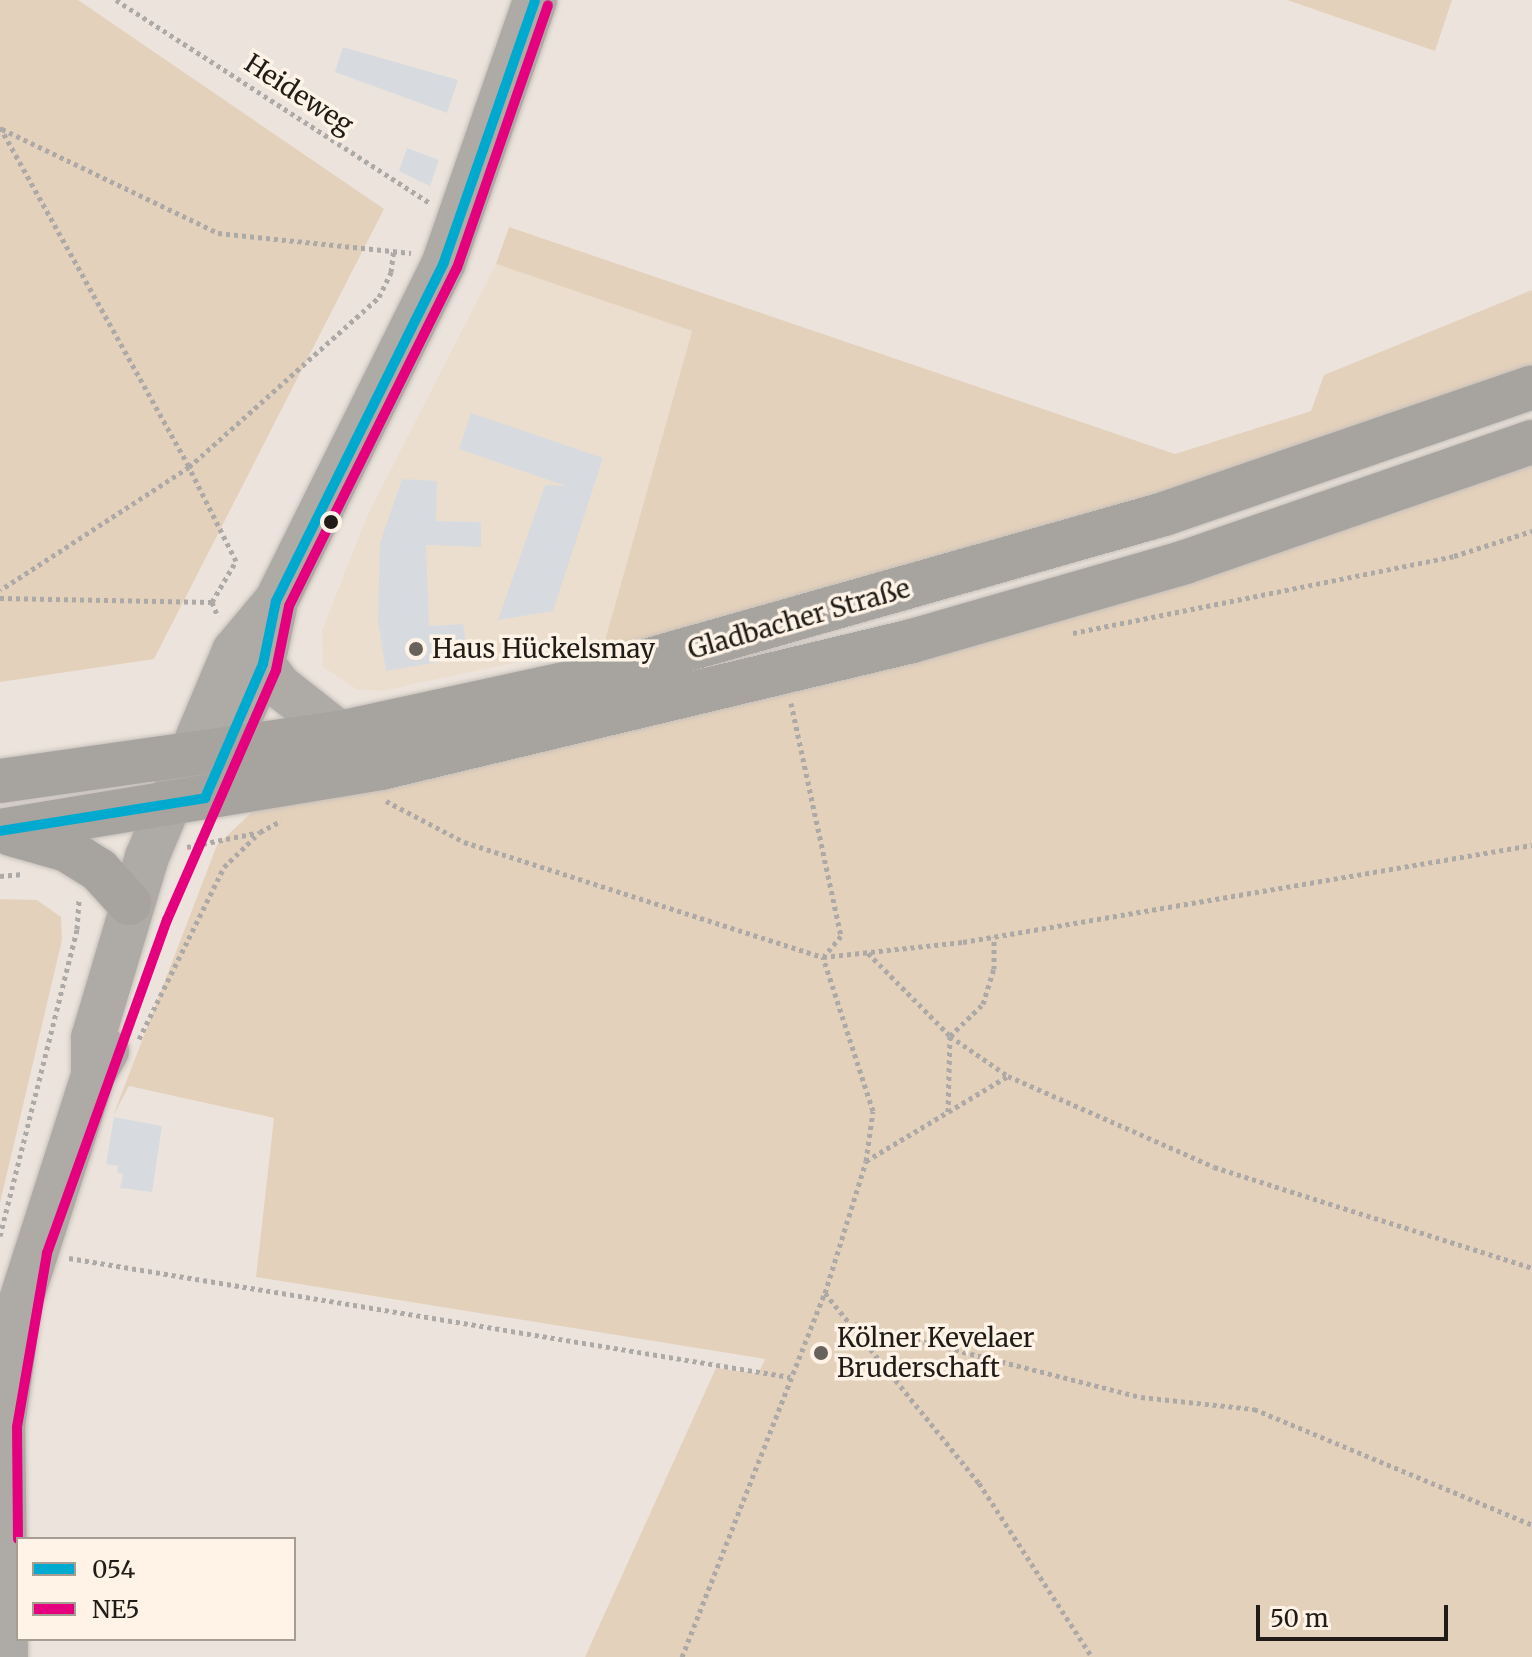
<!DOCTYPE html>
<meta charset="utf-8">
<style>
body{margin:0}
#map{position:relative;width:1532px;height:1657px;overflow:hidden;background:#ece4dc;font-family:Merriweather,serif}
div>[style]{position:absolute}
[style*='--x']{left:calc(var(--x)*1px);top:calc(var(--y)*1px);width:calc(var(--w)*1px);rotate:calc(var(--a)*1deg)}
.built>*{inset:0;background:#ecdece}
.green>*{inset:0;background:#e4d1bc}
.building>*{inset:0;background:#d7dbdf}
.path>*{height:5px;margin-top:-2.5px;transform-origin:0;background:repeating-linear-gradient(90deg,#ada9a6 0 4px,transparent 0 8px)}
.roads{filter:drop-shadow(0 0 2px #c6c0ba) drop-shadow(0 0 2px #c6c0ba)}
.secondary>*{height:44px;margin:-22px;padding:0 22px;transform-origin:22px;border-radius:22px;background:#aeaba7}
.primary>*{height:44px;margin:-22px;padding:0 22px;transform-origin:22px;border-radius:22px;background:#a7a4a0}
.bus-1>*{height:10px;margin:-5px;padding:0 5px;transform-origin:5px;border-radius:5px;background:#00a9ce}
.bus-2>*{height:10px;margin:-5px;padding:0 5px;transform-origin:5px;border-radius:5px;background:#e5007d}
.dots>*{width:22px;height:22px;translate:-50% -50%;box-sizing:border-box;border:4px solid #fef3e6;border-radius:50%}
span{translate:-50% -50%;white-space:nowrap;text-align:center;line-height:1.15;-webkit-text-stroke:7px #fef3e6;paint-order:stroke}
.street-label{font-size:26px;color:#211c17}
.poi-label{font-size:26px;color:#211c17}
.left{translate:0 -50%;text-align:left}
.legend{position:absolute;left:16px;top:1537px;width:280px;height:104px;box-sizing:border-box;background:#fef3e6;border:2px solid #a69d93;margin:0;padding:10px 14px;list-style:none;font-size:24px;color:#211c17}
.legend li{display:flex;align-items:center;gap:16px;height:40px}
.legend b{width:40px;border:2px solid #a69d93}
.scale{position:absolute;left:1256px;top:1605px;width:192px;height:36px;box-sizing:border-box;border:4px solid #211c17;border-top:0;padding-left:10px;font-size:24px;line-height:28px;white-space:nowrap;color:#211c17;-webkit-text-stroke:6px #fef3e6;paint-order:stroke}
</style>
<div id="map">
<div class="built">
<i style="clip-path:polygon(496px 264px,692px 331px,604px 644px,381px 691px,356px 689px,323px 667px,322px 630px,368px 514px)"></i>
</div>
<div class="green">
<i style="clip-path:polygon(0 0,78px 0,384px 209px,154px 659px,0 682px)"></i>
<i style="clip-path:polygon(1287px 0,1452px 0,1435px 51px)"></i>
<i style="clip-path:polygon(509px 227px,1175px 454px,1311px 411px,1324px 375px,1532px 290px,1532px 368px,1223px 474px,928px 565px,612px 647px,612px 641px,604px 644px,692px 331px,496px 264px)"></i>
<i style="clip-path:polygon(1532px 460px,1532px 1657px,585px 1657px,716px 1368px,758px 1374px,765px 1359px,256px 1277px,274px 1118px,129px 1086px,113px 1116px,217px 845px,251px 813px,913px 658px)"></i>
<i style="clip-path:polygon(0 899px,37px 900px,61px 917px,62px 940px,0 1203px)"></i>
</div>
<div class="building">
<i style="clip-path:polygon(343px 47px,458px 80px,447px 113px,335px 72px)"></i>
<i style="clip-path:polygon(407px 148px,439px 160px,430px 186px,399px 171px)"></i>
<i style="clip-path:polygon(471px 413px,603px 458px,553px 611px,498px 620px,545px 485px,566px 486px,459px 449px)"></i>
<i style="clip-path:polygon(402px 479px,437px 481px,436px 521px,481px 522px,481px 547px,426px 545px,429px 626px,463px 624px,468px 657px,386px 671px,378px 621px,380px 543px)"></i>
<i style="clip-path:polygon(114px 1117px,162px 1126px,152px 1192px,120px 1188px,123px 1174px,117px 1173px,118px 1166px,106px 1164px)"></i>
</div>
<div class="path">
<i style="--x:116;--y:0;--w:375;--a:32.9"></i>
<i style="--x:0;--y:127;--w:389;--a:60.9"></i>
<i style="--x:189;--y:467;--w:225;--a:146.9"></i>
<i style="--x:2;--y:129;--w:240;--a:25.7"></i>
<i style="--x:218;--y:233;--w:194;--a:5.9"></i>
<i style="--x:0;--y:598;--w:212;--a:1.1"></i>
<i style="--x:212;--y:602;--w:16;--a:68"></i>
<i style="--x:212;--y:602;--w:48;--a:-59.7"></i>
<i style="--x:236;--y:561;--w:105;--a:-116.6"></i>
<i style="--x:189;--y:467;--w:255;--a:-41.8"></i>
<i style="--x:379;--y:297;--w:28;--a:-64"></i>
<i style="--x:391;--y:272;--w:23;--a:-83"></i>
<i style="--x:1073;--y:633;--w:389;--a:-11.4"></i>
<i style="--x:1454;--y:556;--w:82;--a:-17.8"></i>
<i style="--x:791;--y:703;--w:238;--a:77.9"></i>
<i style="--x:841;--y:936;--w:26;--a:130"></i>
<i style="--x:386;--y:801;--w:88;--a:27.7"></i>
<i style="--x:464;--y:842;--w:377;--a:17.8"></i>
<i style="--x:823;--y:957;--w:141;--a:-6.1"></i>
<i style="--x:963;--y:942;--w:577;--a:-9.67"></i>
<i style="--x:187;--y:847;--w:70;--a:-11.5"></i>
<i style="--x:0;--y:876;--w:23;--a:-5"></i>
<i style="--x:868;--y:953;--w:117;--a:45.3"></i>
<i style="--x:950;--y:1036;--w:70;--a:34.6"></i>
<i style="--x:1008;--y:1076;--w:225;--a:23.8"></i>
<i style="--x:1214;--y:1167;--w:334;--a:17.6"></i>
<i style="--x:139;--y:1039;--w:192;--a:-63.7"></i>
<i style="--x:224;--y:867;--w:50;--a:-44.2"></i>
<i style="--x:260;--y:832;--w:24;--a:-28"></i>
<i style="--x:948;--y:1112;--w:76;--a:-88.5"></i>
<i style="--x:950;--y:1036;--w:46;--a:-44.1"></i>
<i style="--x:983;--y:1004;--w:37;--a:-73"></i>
<i style="--x:994;--y:969;--w:32;--a:-90"></i>
<i style="--x:866;--y:1161;--w:165;--a:-30.9"></i>
<i style="--x:0;--y:1236;--w:317;--a:-75.9"></i>
<i style="--x:77;--y:929;--w:31;--a:-86"></i>
<i style="--x:69;--y:1258;--w:731;--a:9.37"></i>
<i style="--x:825;--y:1293;--w:245;--a:51"></i>
<i style="--x:979;--y:1483;--w:207;--a:57"></i>
<i style="--x:854;--y:1324;--w:296;--a:14.3"></i>
<i style="--x:1141;--y:1397;--w:114;--a:6.1"></i>
<i style="--x:1254;--y:1409;--w:301;--a:22.6"></i>
<i style="--x:682;--y:1657;--w:391;--a:-68.6"></i>
<i style="--x:825;--y:1293;--w:138;--a:-72.7"></i>
<i style="--x:866;--y:1161;--w:50;--a:-82"></i>
<i style="--x:873;--y:1111;--w:162;--a:-108"></i>
</div>
<div class="roads">
<div class="secondary">
<i style="--x:263;--y:664;--w:26;--a:54"></i>
<i style="--x:278;--y:685;--w:78;--a:38.2"></i>
<i style="--x:222;--y:761;--w:105;--a:-67.1"></i>
<i style="--x:263;--y:664;--w:58;--a:-78.1"></i>
<i style="--x:93;--y:1075;--w:37;--a:-90"></i>
<i style="--x:93;--y:1038;--w:189;--a:-73.4"></i>
<i style="--x:147;--y:857;--w:224;--a:-67.1"></i>
<i style="--x:234;--y:651;--w:65;--a:-50"></i>
<i style="--x:276;--y:601;--w:378;--a:-63.6"></i>
<i style="--x:444;--y:262;--w:277;--a:-70.8"></i>
<i style="--x:6;--y:1657;--w:231;--a:-90.7"></i>
<i style="--x:3;--y:1426;--w:124;--a:-82.1"></i>
<i style="--x:20;--y:1303;--w:239;--a:-72.2"></i>
<i style="--x:93;--y:1075;--w:28;--a:-60"></i>
</div>
<div class="primary">
<i style="--x:0;--y:781;--w:342;--a:-8.1"></i>
<i style="--x:339;--y:733;--w:239;--a:-12.3"></i>
<i style="--x:572;--y:682;--w:615;--a:-15.84"></i>
<i style="--x:1164;--y:514;--w:389;--a:-19"></i>
<i style="--x:0;--y:831;--w:386;--a:-9.4"></i>
<i style="--x:381;--y:768;--w:546;--a:-13.45"></i>
<i style="--x:912;--y:641;--w:284;--a:-16.1"></i>
<i style="--x:1185;--y:562;--w:367;--a:-19.1"></i>
<i style="--x:11;--y:834;--w:58;--a:15.9"></i>
<i style="--x:67;--y:850;--w:38;--a:32"></i>
<i style="--x:99;--y:870;--w:45;--a:47.7"></i>
</div>
</div>
<div class="bus-1">
<i style="--x:0;--y:831;--w:208;--a:-9.1"></i>
<i style="--x:205;--y:798;--w:146;--a:-66.6"></i>
<i style="--x:263;--y:664;--w:64;--a:-78.3"></i>
<i style="--x:276;--y:601;--w:378;--a:-63.6"></i>
<i style="--x:444;--y:262;--w:277;--a:-70.8"></i>
</div>
<div class="bus-2">
<i style="--x:18;--y:1539;--w:112;--a:-90.5"></i>
<i style="--x:17;--y:1427;--w:177;--a:-80.2"></i>
<i style="--x:47;--y:1253;--w:354;--a:-70.2"></i>
<i style="--x:167;--y:920;--w:273;--a:-66.4"></i>
<i style="--x:276;--y:670;--w:65;--a:-78.5"></i>
<i style="--x:289;--y:606;--w:377;--a:-63.6"></i>
<i style="--x:457;--y:268;--w:278;--a:-70.9"></i>
</div>
<div class="dots">
<i style="left:331px;top:522px;background:#211c17"></i>
<i style="left:416px;top:649px;background:#68625c"></i>
<i style="left:821px;top:1353px;background:#68625c"></i>
</div>
<div class="street-label">
<span style="left:299px;top:94px;rotate:33deg">Heideweg</span>
<span style="left:799px;top:619px;rotate:-16deg">Gladbacher Straße</span>
</div>
<div class="poi-label">
<span class="left" style="left:432px;top:649px">Haus Hückelsmay</span>
<span class="left" style="left:837px;top:1353px">Kölner Kevelaer<br>Bruderschaft</span>
</div>
<ul class="legend">
<li><b style="height:10px;background:#00a9ce"></b>054</li>
<li><b style="height:10px;background:#e5007d"></b>NE5</li>
</ul>
<div class="scale">50 m</div>
</div>
